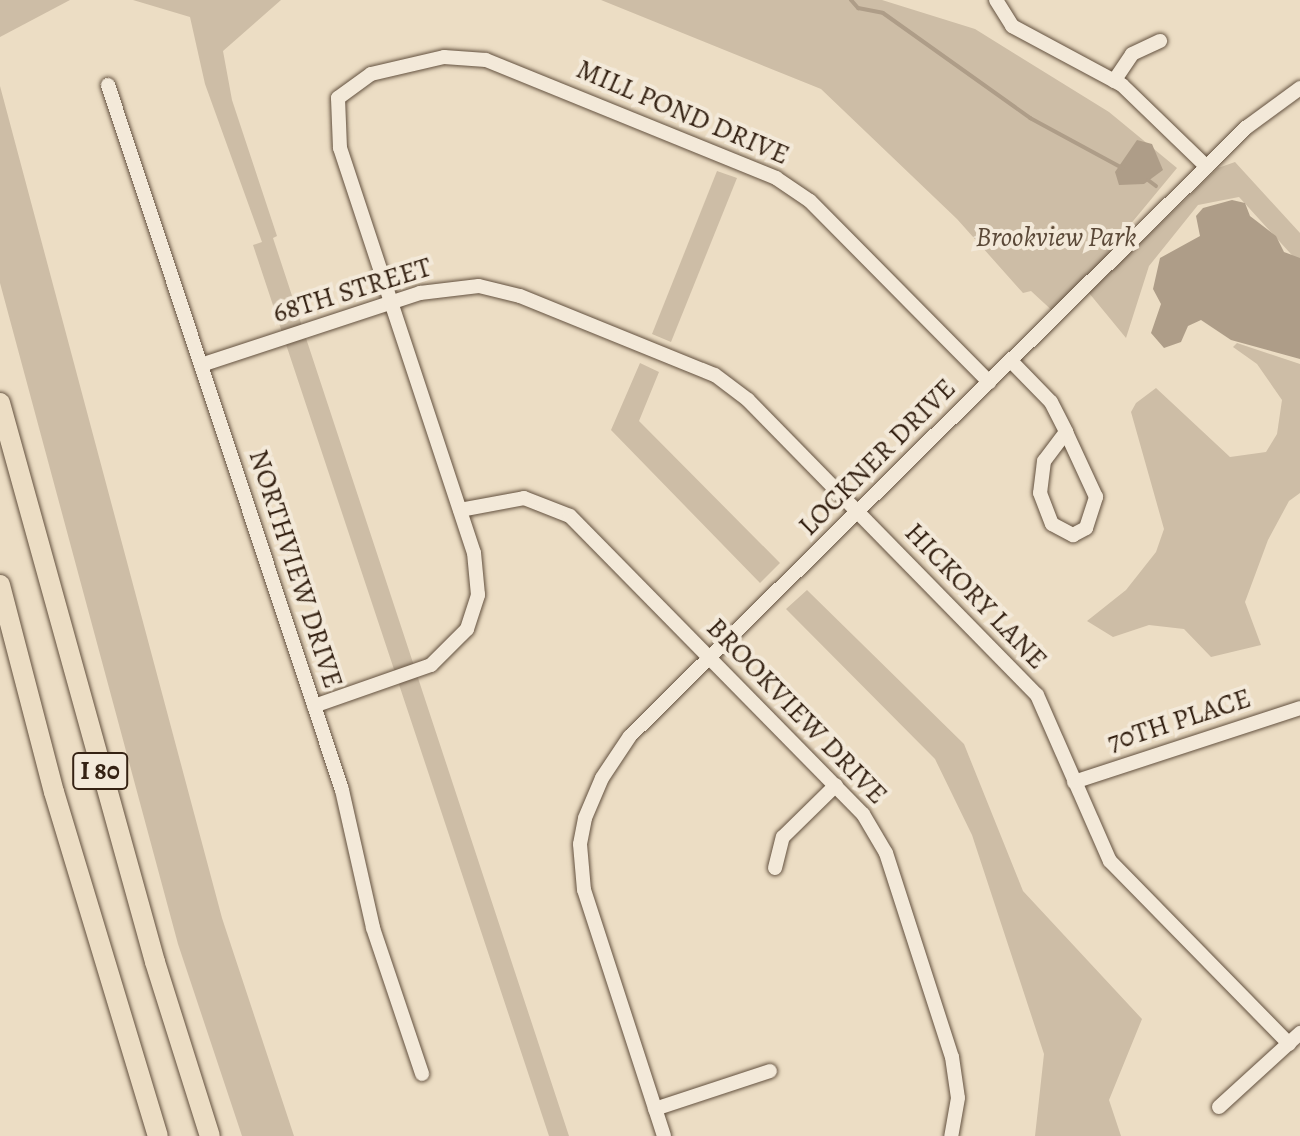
<!DOCTYPE html>
<style>
body{margin:0}
#map{position:relative;width:1300px;height:1136px;overflow:hidden;background:#ecddc4;font-family:Alegreya,serif}
div>[style]{position:absolute}
[style*='--x']{left:calc(var(--x)*1px);top:calc(var(--y)*1px);width:calc(var(--w)*1px);rotate:calc(var(--a)*1deg)}
.green>*{inset:0;background:#cdbda6}
.water>*{inset:0;background:#ae9d88}
.stream>*{height:4px;margin:-2px;padding:0 2px;transform-origin:2px;border-radius:2px;background:#ae9d88}
.roads{filter:drop-shadow(0 0 2px #63513f) drop-shadow(0 0 2px #63513f)}
.minor>*{height:14px;margin:-7px;padding:0 7px;transform-origin:7px;border-radius:7px;background:#f3e9d9}
.highway>*{height:20px;margin:-10px;padding:0 10px;transform-origin:10px;border-radius:10px;background:#ecddc4}
span{translate:-50% -50%;white-space:nowrap;text-align:center;line-height:1.15;-webkit-text-stroke:8px #f3e9d9;paint-order:stroke}
.shield-label span{padding:2px 6px;background:#f3e9d9;border:2px solid;border-radius:6px;-webkit-text-stroke-width:0}
.shield-label{font-size:26px;color:#352213;font-weight:700}
.street-label{font-size:28px;color:#352213}
.park-label{font-size:28px;color:#5b4938;font-style:italic}
</style>
<div id="map">
<div class="green">
<i style="clip-path:polygon(0 0,70px 0,0 37px)"></i>
<i style="clip-path:polygon(133px 0,281px 0,223px 51px,232px 100px,277px 236px,273px 238px,569px 1136px,549px 1136px,253px 245px,262px 242px,205px 84px,190px 17px)"></i>
<i style="clip-path:polygon(601px 0,882px 0,975px 29px,1109px 112px,1177px 168px,1129px 226px,1139px 235px,1057px 315px,1031px 291px,1023px 293px,957px 219px,821px 89px)"></i>
<i style="clip-path:polygon(0 86px,222px 918px,294px 1136px,242px 1136px,178px 944px,0 283px)"></i>
<i style="clip-path:polygon(1235px 162px,1300px 233px,1300px 264px,1239px 197px,1198px 205px,1149px 266px,1126px 338px,1089px 293px,1218px 168px)"></i>
<i style="clip-path:polygon(717px 171px,737px 178px,671px 342px,652px 334px)"></i>
<i style="clip-path:polygon(1237px 343px,1300px 364px,1300px 493px,1289px 501px,1268px 540px,1245px 602px,1261px 645px,1211px 657px,1184px 629px,1149px 625px,1113px 637px,1087px 621px,1126px 590px,1156px 552px,1164px 529px,1131px 412px,1136px 403px,1156px 388px,1230px 457px,1266px 452px,1277px 434px,1282px 400px,1257px 364px,1233px 347px)"></i>
<i style="clip-path:polygon(640px 363px,659px 372px,639px 421px,780px 563px,760px 583px,611px 430px)"></i>
<i style="clip-path:polygon(807px 590px,964px 744px,1023px 891px,1142px 1019px,1109px 1100px,1121px 1136px,1035px 1136px,1044px 1054px,972px 835px,935px 759px,786px 609px)"></i>
</div>
<div class="water">
<i style="clip-path:polygon(1137px 140px,1152px 144px,1163px 170px,1144px 184px,1119px 185px,1115px 172px)"></i>
<i style="clip-path:polygon(1232px 200px,1245px 203px,1250px 216px,1276px 236px,1284px 252px,1300px 258px,1300px 359px,1231px 340px,1201px 320px,1188px 326px,1181px 342px,1164px 348px,1151px 333px,1161px 304px,1153px 289px,1160px 258px,1200px 236px,1196px 216px,1203px 208px)"></i>
</div>
<div class="stream">
<i style="--x:851;--y:0;--w:11;--a:49"></i>
<i style="--x:858;--y:8;--w:25;--a:11"></i>
<i style="--x:883;--y:13;--w:181;--a:35.5"></i>
<i style="--x:1030;--y:118;--w:105;--a:28.5"></i>
<i style="--x:1148;--y:180;--w:10;--a:37"></i>
</div>
<div class="roads">
<div class="minor">
<i style="--x:996;--y:0;--w:31;--a:58"></i>
<i style="--x:1012;--y:26;--w:125;--a:28.2"></i>
<i style="--x:1122;--y:85;--w:118;--a:44"></i>
<i style="--x:1114;--y:81;--w:32;--a:-56"></i>
<i style="--x:1132;--y:54;--w:31;--a:-25"></i>
<i style="--x:108;--y:85;--w:743;--a:71.64"></i>
<i style="--x:342;--y:790;--w:141;--a:77.3"></i>
<i style="--x:373;--y:928;--w:154;--a:71.4"></i>
<i style="--x:1011;--y:361;--w:57;--a:45.7"></i>
<i style="--x:1051;--y:402;--w:34;--a:63"></i>
<i style="--x:1066;--y:432;--w:36;--a:127"></i>
<i style="--x:1044;--y:461;--w:32;--a:97"></i>
<i style="--x:1040;--y:493;--w:33;--a:69"></i>
<i style="--x:1052;--y:524;--w:24;--a:28"></i>
<i style="--x:1073;--y:535;--w:15;--a:-28"></i>
<i style="--x:1086;--y:528;--w:33;--a:-72"></i>
<i style="--x:1096;--y:497;--w:72;--a:-114.8"></i>
<i style="--x:201;--y:365;--w:231;--a:-18.2"></i>
<i style="--x:420;--y:293;--w:59;--a:-6.8"></i>
<i style="--x:479;--y:286;--w:42;--a:13.7"></i>
<i style="--x:520;--y:296;--w:210;--a:22.1"></i>
<i style="--x:715;--y:375;--w:41;--a:37.1"></i>
<i style="--x:748;--y:400;--w:413;--a:45.6"></i>
<i style="--x:1037;--y:695;--w:181;--a:66.3"></i>
<i style="--x:1110;--y:861;--w:256;--a:45.6"></i>
<i style="--x:460;--y:510;--w:65;--a:-10.6"></i>
<i style="--x:524;--y:498;--w:49;--a:21.4"></i>
<i style="--x:570;--y:516;--w:418;--a:45.5"></i>
<i style="--x:863;--y:814;--w:45;--a:59.5"></i>
<i style="--x:886;--y:853;--w:214;--a:72.1"></i>
<i style="--x:952;--y:1057;--w:41;--a:81.7"></i>
<i style="--x:958;--y:1098;--w:39;--a:100"></i>
<i style="--x:314;--y:706;--w:124;--a:-19.3"></i>
<i style="--x:431;--y:665;--w:51;--a:-45"></i>
<i style="--x:467;--y:629;--w:36;--a:-72"></i>
<i style="--x:478;--y:595;--w:42;--a:-95.4"></i>
<i style="--x:474;--y:553;--w:427;--a:-108.3"></i>
<i style="--x:340;--y:148;--w:50;--a:-92.3"></i>
<i style="--x:338;--y:98;--w:41;--a:-36"></i>
<i style="--x:371;--y:74;--w:75;--a:-13.1"></i>
<i style="--x:444;--y:57;--w:42;--a:4.1"></i>
<i style="--x:486;--y:60;--w:313;--a:22.1"></i>
<i style="--x:776;--y:178;--w:41;--a:34.1"></i>
<i style="--x:810;--y:201;--w:255;--a:45.3"></i>
<i style="--x:1074;--y:782;--w:238;--a:-18.1"></i>
<i style="--x:775;--y:868;--w:32;--a:-76"></i>
<i style="--x:783;--y:837;--w:74;--a:-44.5"></i>
<i style="--x:1219;--y:1107;--w:110;--a:-42.4"></i>
<i style="--x:655;--y:1109;--w:121;--a:-18.3"></i>
<i style="--x:664;--y:1136;--w:259;--a:-108"></i>
<i style="--x:584;--y:890;--w:46;--a:-95"></i>
<i style="--x:580;--y:844;--w:26;--a:-79"></i>
<i style="--x:585;--y:818;--w:43;--a:-67"></i>
<i style="--x:602;--y:778;--w:50;--a:-56.3"></i>
<i style="--x:630;--y:736;--w:867;--a:-44.63"></i>
<i style="--x:1247;--y:127;--w:66;--a:-36.3"></i>
</div>
<div class="highway">
<i style="--x:0;--y:403;--w:580;--a:74.5"></i>
<i style="--x:155;--y:962;--w:182;--a:72.5"></i>
<i style="--x:0;--y:585;--w:214;--a:75.4"></i>
<i style="--x:54;--y:792;--w:359;--a:73.2"></i>
</div>
</div>
<div class="shield-label">
<span style="left:100px;top:771px">I 80</span>
</div>
<div class="street-label">
<span style="left:683px;top:112px;rotate:23deg">MILL POND DRIVE</span>
<span style="left:352px;top:290px;rotate:-17deg">68TH STREET</span>
<span style="left:877px;top:457px;rotate:-45deg">LOCKNER DRIVE</span>
<span style="left:296px;top:569px;rotate:72deg">NORTHVIEW DRIVE</span>
<span style="left:976px;top:596px;rotate:46deg">HICKORY LANE</span>
<span style="left:797px;top:711px;rotate:46deg">BROOKVIEW DRIVE</span>
<span style="left:1179px;top:720px;rotate:-18deg">70TH PLACE</span>
</div>
<div class="park-label">
<span style="left:1056px;top:237px">Brookview Park</span>
</div>
</div>
